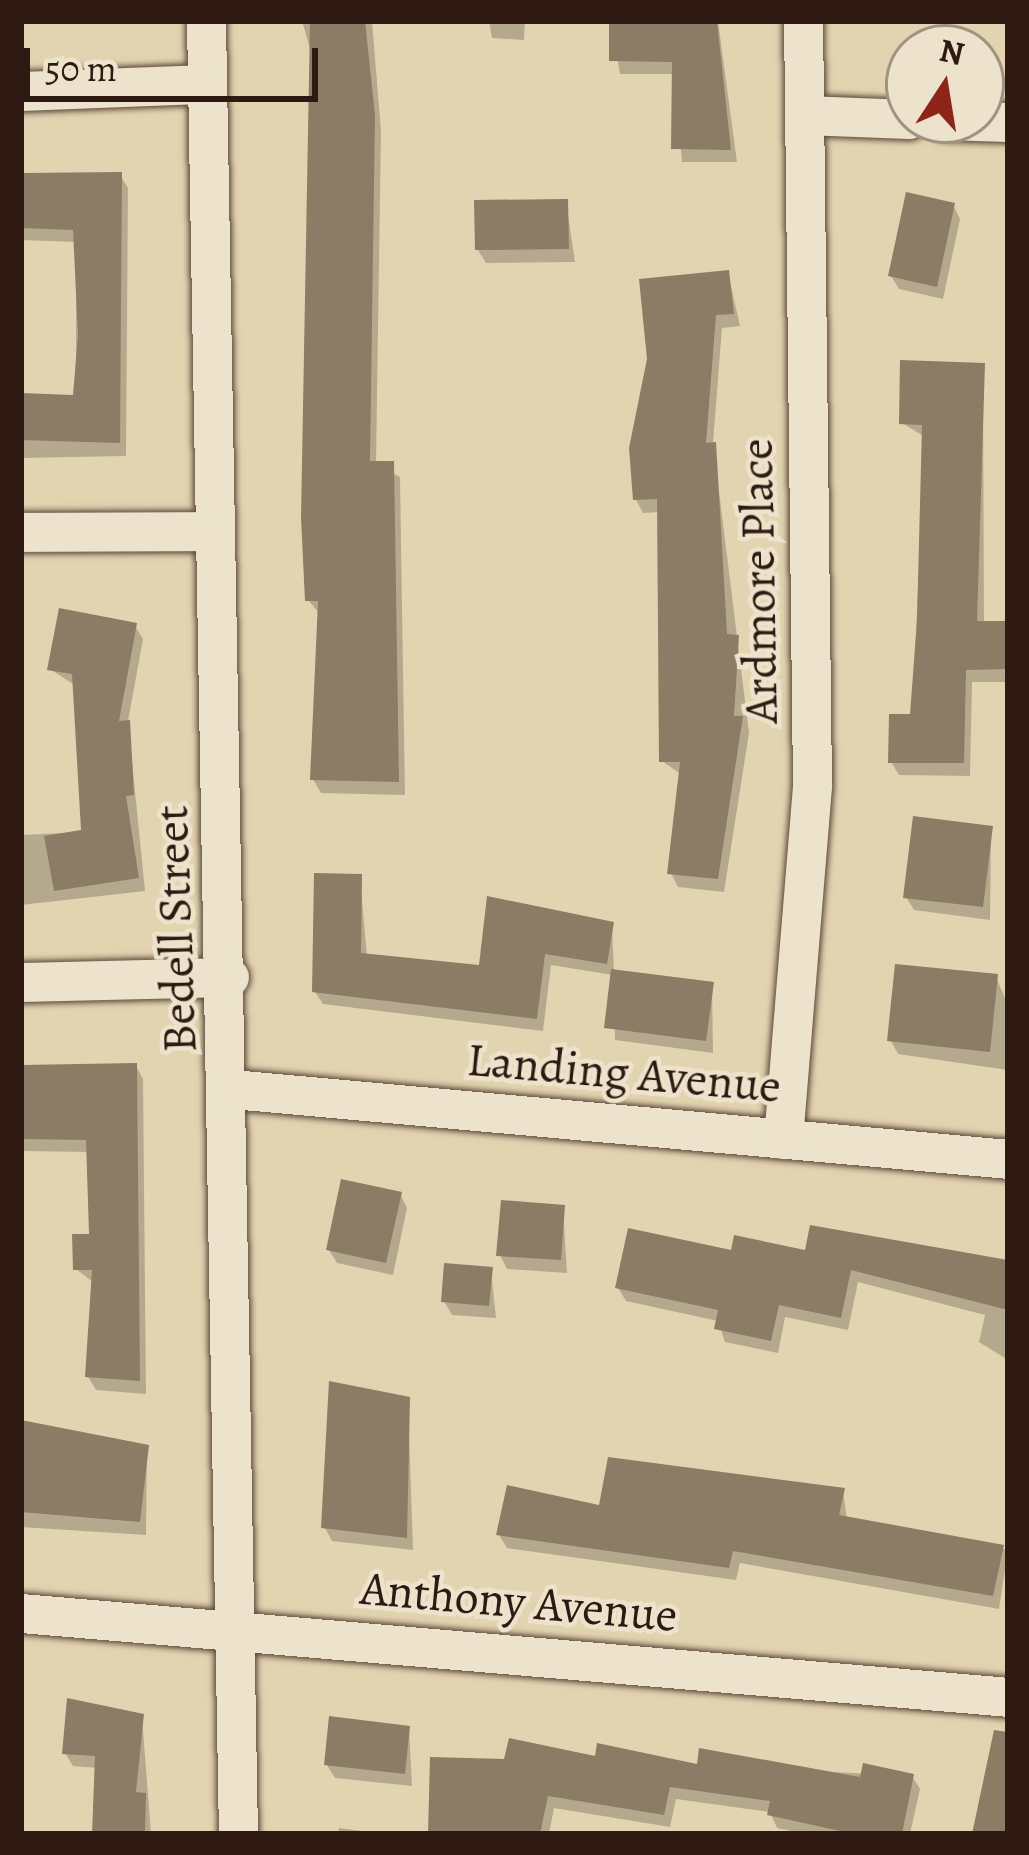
<!DOCTYPE html>
<style>
body{margin:0}
#map{position:relative;width:1029px;height:1855px;overflow:hidden;background:#e3d4b1;font-family:Alegreya,serif}
div>[style]{position:absolute}
[style*='--x']{left:calc(var(--x)*1px);top:calc(var(--y)*1px);width:calc(var(--w)*1px);rotate:calc(var(--a)*1deg)}
.shadow>*{inset:0;background:#0003}
.building>*{inset:0;background:#8c7b65}
.roads{filter:drop-shadow(0 0 3px #5b483a) drop-shadow(0 0 3px #5b483a)}
.minor>*{height:39px;margin:-19.5px;padding:0 19.5px;transform-origin:19.5px;border-radius:19.5px;background:#ede3cc}
span{translate:-50% -50%;white-space:nowrap;text-align:center;line-height:1.15;-webkit-text-stroke:9px #ede3cc;paint-order:stroke}
.street-label{font-size:48px;color:#2e1a12}
.frame{position:absolute;inset:0;border:24px solid #2e1a12;pointer-events:none}
.north{position:absolute;left:885px;top:24px;width:120px;height:120px;box-sizing:border-box;background:#ede3cc;border:3px solid #a19382;border-radius:50%;rotate:12deg;font-size:33px;font-weight:700;line-height:48px;text-align:center;color:#2e1a12}
.north::after{content:'';display:block;margin:auto;width:42px;height:54px;background:#8f2418;clip-path:polygon(50% 0,100% 100%,50% 72%,0 100%)}
.scale{position:absolute;left:24px;top:48px;width:294px;height:54px;box-sizing:border-box;border:6px solid #2e1a12;border-top:0;padding-left:15px;font-size:36px;line-height:42px;white-space:nowrap;color:#2e1a12;-webkit-text-stroke:9px #ede3cc;paint-order:stroke}
</style>
<div id="map">
<div class="shadow">
<i style="clip-path:polygon(302px 21px,372px 21px,381px 131px,376px 464px,400px 477px,405px 795px,321px 793px,313px 779px,320px 614px,308px 600px,312px 55px)"></i>
<i style="clip-path:polygon(489px 21px,525px 21px,524px 40px,492px 38px)"></i>
<i style="clip-path:polygon(611px 21px,718px 21px,737px 162px,682px 162px,675px 74px,620px 74px)"></i>
<i style="clip-path:polygon(21px 174px,120px 175px,128px 188px,126px 456px,21px 458px,21px 398px,76px 398px,76px 242px,21px 240px)"></i>
<i style="clip-path:polygon(566px 202px,575px 262px,486px 263px,478px 250px)"></i>
<i style="clip-path:polygon(953px 205px,960px 219px,943px 299px,899px 289px,891px 276px)"></i>
<i style="clip-path:polygon(728px 273px,740px 326px,722px 328px,713px 443px,749px 733px,724px 892px,678px 887px,671px 873px,682px 775px,662px 761px,660px 512px,643px 513px,636px 500px)"></i>
<i style="clip-path:polygon(983px 366px,984px 624px,1008px 624px,1008px 682px,972px 682px,970px 776px,899px 775px,891px 762px,912px 718px,925px 437px,902px 423px)"></i>
<i style="clip-path:polygon(135px 626px,143px 639px,128px 721px,145px 891px,21px 905px,21px 835px,85px 832px,76px 686px,50px 669px)"></i>
<i style="clip-path:polygon(991px 829px,990px 920px,914px 910px,906px 897px)"></i>
<i style="clip-path:polygon(360px 877px,367px 956px,482px 968px,612px 925px,614px 972px,712px 985px,713px 1053px,615px 1040px,613px 975px,551px 965px,543px 1031px,323px 1004px,315px 992px)"></i>
<i style="clip-path:polygon(996px 977px,1008px 1005px,1008px 1070px,898px 1054px,891px 1041px)"></i>
<i style="clip-path:polygon(136px 1066px,143px 1079px,146px 1394px,96px 1390px,88px 1377px,94px 1283px,76px 1269px,92px 1237px,89px 1152px,21px 1151px,21px 1067px)"></i>
<i style="clip-path:polygon(400px 1194px,407px 1208px,393px 1275px,337px 1263px,329px 1250px)"></i>
<i style="clip-path:polygon(563px 1208px,567px 1273px,507px 1269px,500px 1255px)"></i>
<i style="clip-path:polygon(733px 1253px,1008px 1264px,1008px 1360px,979px 1342px,985px 1315px,858px 1282px,848px 1330px,785px 1317px,778px 1353px,725px 1342px,718px 1321px,626px 1301px,618px 1288px)"></i>
<i style="clip-path:polygon(491px 1270px,496px 1318px,452px 1315px,444px 1301px)"></i>
<i style="clip-path:polygon(408px 1400px,413px 1550px,332px 1541px,325px 1528px)"></i>
<i style="clip-path:polygon(21px 1423px,147px 1448px,146px 1535px,21px 1527px)"></i>
<i style="clip-path:polygon(843px 1491px,847px 1520px,1008px 1550px,999px 1609px,740px 1563px,736px 1580px,507px 1548px,499px 1535px,601px 1508px)"></i>
<i style="clip-path:polygon(142px 1716px,151px 1834px,95px 1834px,98px 1768px,73px 1766px,65px 1753px)"></i>
<i style="clip-path:polygon(409px 1728px,412px 1786px,335px 1778px,327px 1765px)"></i>
<i style="clip-path:polygon(597px 1760px,912px 1776px,920px 1789px,910px 1834px,806px 1834px,777px 1828px,770px 1812px,676px 1799px,670px 1827px,554px 1808px,549px 1834px,499px 1834px,493px 1824px)"></i>
<i style="clip-path:polygon(339px 1828px,384px 1834px,338px 1834px)"></i>
</div>
<div class="building">
<i style="clip-path:polygon(310px 21px,365px 21px,375px 115px,370px 461px,394px 461px,399px 782px,310px 780px,318px 601px,305px 601px,301px 518px)"></i>
<i style="clip-path:polygon(609px 21px,717px 21px,731px 150px,671px 149px,672px 62px,609px 61px)"></i>
<i style="clip-path:polygon(122px 172px,120px 443px,21px 440px,21px 393px,73px 395px,78px 335px,73px 230px,21px 228px,21px 173px)"></i>
<i style="clip-path:polygon(906px 192px,955px 203px,937px 287px,888px 276px)"></i>
<i style="clip-path:polygon(568px 199px,569px 249px,475px 250px,474px 200px)"></i>
<i style="clip-path:polygon(729px 270px,734px 314px,716px 315px,706px 443px,716px 442px,727px 634px,739px 635px,734px 716px,743px 716px,718px 879px,667px 874px,680px 762px,659px 762px,657px 499px,633px 500px,629px 448px,647px 359px,639px 279px)"></i>
<i style="clip-path:polygon(900px 360px,985px 363px,977px 621px,1008px 621px,1008px 669px,966px 670px,964px 763px,888px 763px,889px 714px,910px 714px,917px 621px,922px 425px,899px 424px)"></i>
<i style="clip-path:polygon(59px 608px,137px 623px,119px 721px,130px 720px,134px 795px,126px 796px,139px 878px,54px 891px,44px 836px,81px 830px,72px 674px,47px 670px)"></i>
<i style="clip-path:polygon(913px 816px,993px 826px,983px 907px,903px 898px)"></i>
<i style="clip-path:polygon(314px 873px,362px 874px,361px 953px,479px 965px,487px 896px,614px 922px,607px 964px,545px 954px,537px 1019px,312px 992px)"></i>
<i style="clip-path:polygon(895px 964px,998px 974px,990px 1052px,887px 1041px)"></i>
<i style="clip-path:polygon(611px 969px,714px 982px,706px 1041px,604px 1028px)"></i>
<i style="clip-path:polygon(137px 1063px,140px 1381px,85px 1377px,92px 1270px,73px 1270px,72px 1234px,89px 1234px,86px 1140px,21px 1139px,21px 1065px)"></i>
<i style="clip-path:polygon(341px 1179px,402px 1192px,386px 1263px,326px 1250px)"></i>
<i style="clip-path:polygon(501px 1200px,565px 1205px,561px 1260px,496px 1256px)"></i>
<i style="clip-path:polygon(810px 1225px,1008px 1260px,1008px 1310px,851px 1270px,841px 1318px,779px 1305px,771px 1341px,714px 1329px,718px 1310px,615px 1288px,628px 1228px,731px 1250px,734px 1235px,805px 1250px)"></i>
<i style="clip-path:polygon(444px 1263px,493px 1267px,489px 1306px,441px 1302px)"></i>
<i style="clip-path:polygon(329px 1381px,410px 1397px,407px 1538px,321px 1528px)"></i>
<i style="clip-path:polygon(21px 1420px,149px 1445px,140px 1522px,21px 1512px)"></i>
<i style="clip-path:polygon(608px 1457px,845px 1488px,839px 1515px,1004px 1545px,993px 1596px,733px 1551px,729px 1568px,496px 1535px,507px 1485px,599px 1505px)"></i>
<i style="clip-path:polygon(67px 1698px,144px 1714px,136px 1792px,146px 1793px,145px 1834px,92px 1834px,95px 1756px,62px 1754px)"></i>
<i style="clip-path:polygon(329px 1716px,410px 1726px,405px 1774px,324px 1765px)"></i>
<i style="clip-path:polygon(994px 1730px,1008px 1732px,1008px 1834px,972px 1834px)"></i>
<i style="clip-path:polygon(509px 1738px,595px 1756px,597px 1743px,697px 1764px,699px 1748px,860px 1777px,863px 1763px,914px 1774px,902px 1834px,854px 1834px,767px 1815px,770px 1801px,670px 1787px,664px 1815px,548px 1796px,540px 1834px,428px 1834px,430px 1757px,504px 1759px)"></i>
</div>
<div class="roads">
<div class="minor">
<i style="--x:206;--y:21;--w:1813;--a:88.99"></i>
<i style="--x:21;--y:91;--w:186;--a:-2.2"></i>
<i style="--x:804;--y:115;--w:105;--a:2.2"></i>
<i style="--x:945;--y:120;--w:63;--a:1.8"></i>
<i style="--x:21;--y:532;--w:193;--a:-0.3"></i>
<i style="--x:21;--y:982;--w:208;--a:-1.4"></i>
<i style="--x:232;--y:1089;--w:779;--a:5.15"></i>
<i style="--x:783;--y:1139;--w:354;--a:-85.3"></i>
<i style="--x:812;--y:786;--w:765;--a:-90.67"></i>
<i style="--x:21;--y:1613;--w:991;--a:4.86"></i>
</div>
</div>
<div class="street-label">
<span style="left:759px;top:581px;rotate:-91deg">Ardmore Place</span>
<span style="left:176px;top:929px;rotate:-92deg">Bedell Street</span>
<span style="left:624px;top:1073px;rotate:5deg">Landing Avenue</span>
<span style="left:519px;top:1602px;rotate:5deg">Anthony Avenue</span>
</div>
<div class="frame"></div>
<div class="north">N</div>
<div class="scale">50 m</div>
</div>
